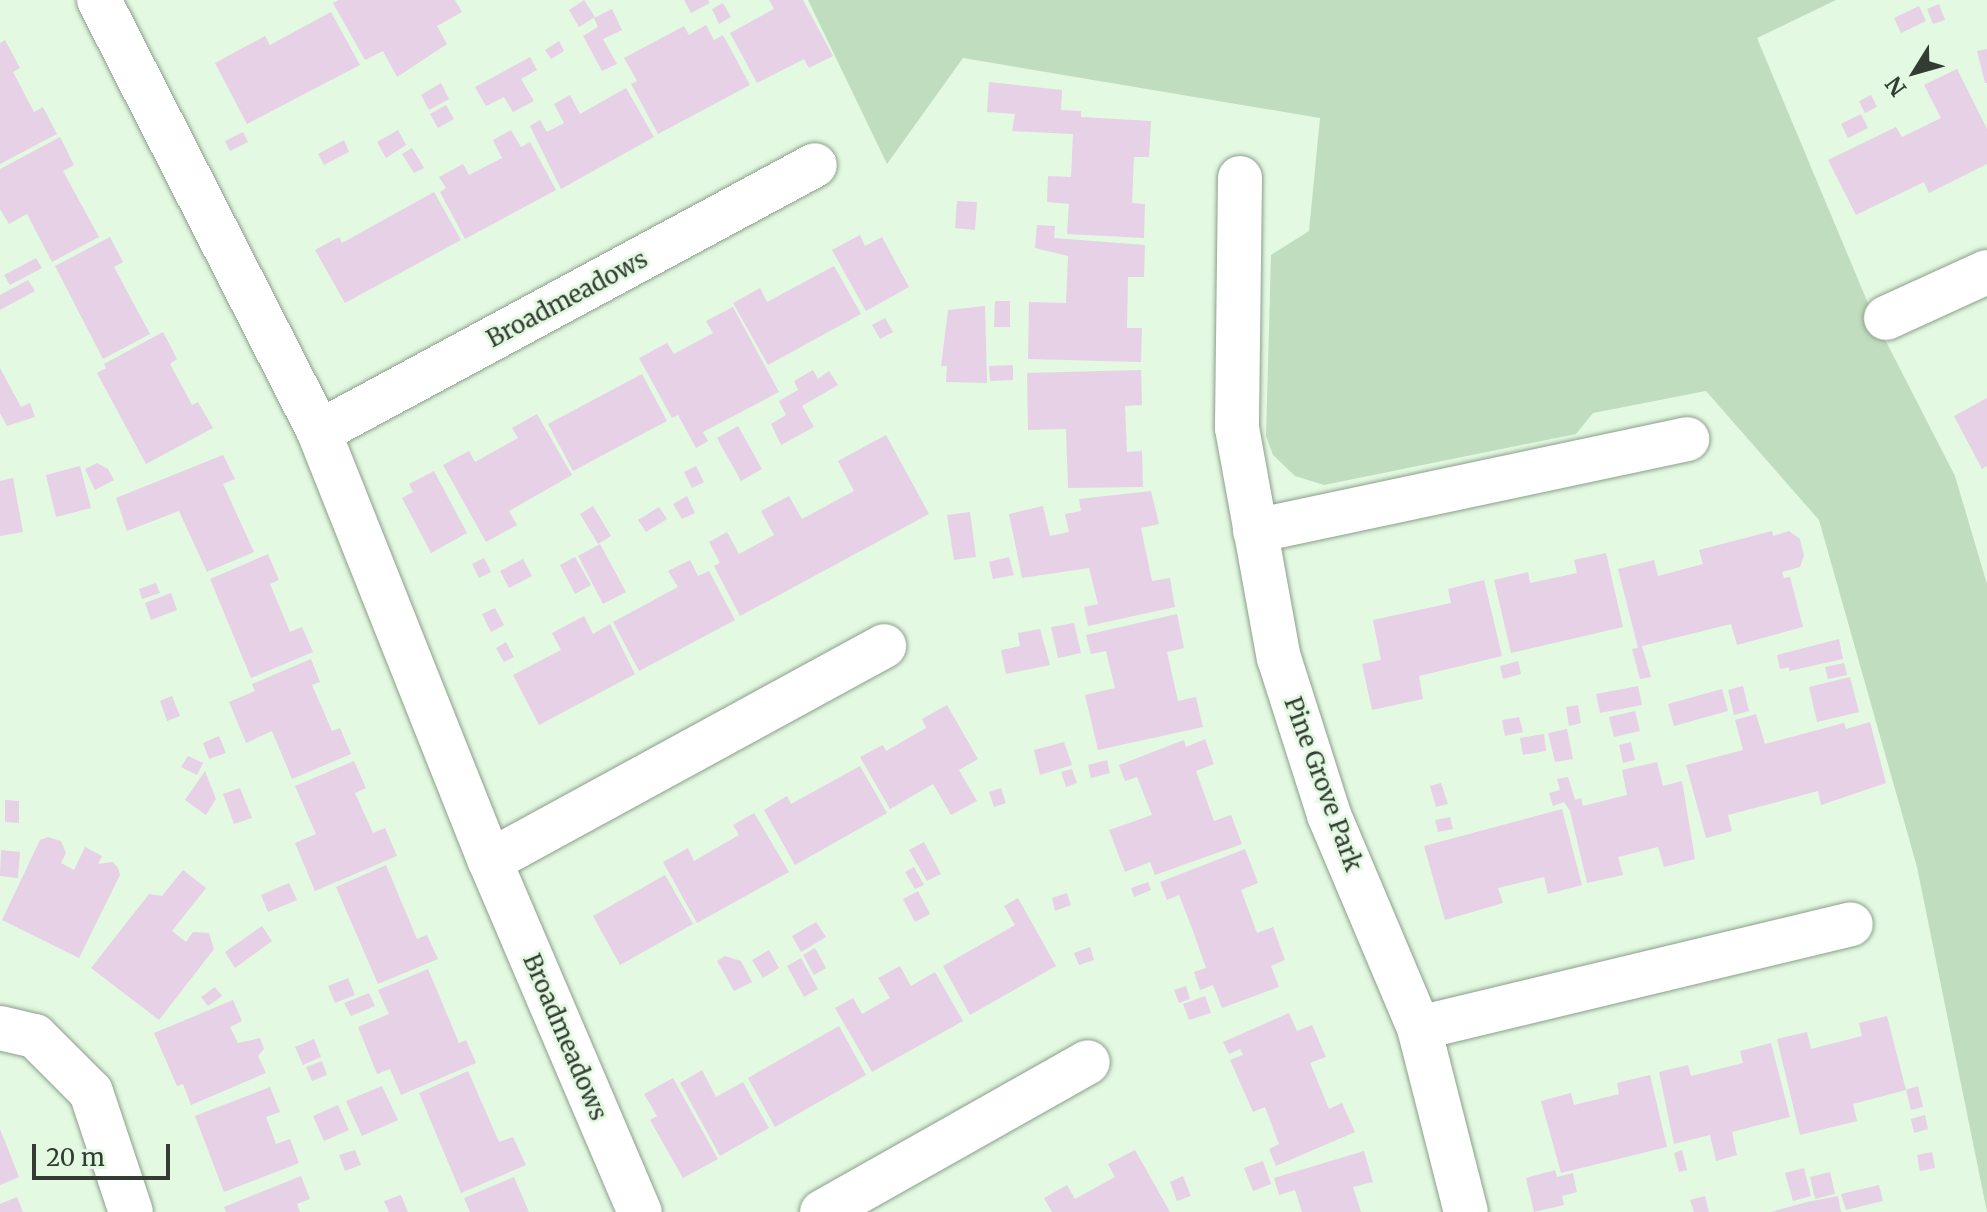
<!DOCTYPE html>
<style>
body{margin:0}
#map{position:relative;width:1987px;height:1212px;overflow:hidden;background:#e3f9e2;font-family:Merriweather,serif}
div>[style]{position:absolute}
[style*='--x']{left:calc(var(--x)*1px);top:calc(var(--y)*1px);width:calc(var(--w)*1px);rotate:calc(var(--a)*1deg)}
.green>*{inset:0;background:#c0ddbf}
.building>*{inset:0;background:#e7d1e6}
.roads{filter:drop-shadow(0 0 2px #8b9f8a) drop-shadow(0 0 2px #8b9f8a)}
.minor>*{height:44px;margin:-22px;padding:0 22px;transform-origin:22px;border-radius:22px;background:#fff}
span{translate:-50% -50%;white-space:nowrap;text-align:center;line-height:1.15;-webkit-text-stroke:6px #e3f9e2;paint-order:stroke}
.street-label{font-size:24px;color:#333c33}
.north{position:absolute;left:1875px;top:32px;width:80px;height:80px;-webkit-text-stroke:6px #e3f9e2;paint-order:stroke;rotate:233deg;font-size:22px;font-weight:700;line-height:32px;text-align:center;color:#333c33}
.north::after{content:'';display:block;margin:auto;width:28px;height:36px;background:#333c33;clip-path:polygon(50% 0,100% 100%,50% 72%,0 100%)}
.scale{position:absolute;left:32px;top:1144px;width:138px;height:36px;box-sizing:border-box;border:4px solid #333c33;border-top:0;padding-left:10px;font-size:24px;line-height:28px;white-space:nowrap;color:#333c33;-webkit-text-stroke:6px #e3f9e2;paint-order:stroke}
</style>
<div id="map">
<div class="green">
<i style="clip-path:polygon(808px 0,1836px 0,1757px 38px,1875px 320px,1955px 476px,1987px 584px,1987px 1212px,1917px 867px,1819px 520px,1706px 391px,1593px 413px,1576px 434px,1324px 485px,1295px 476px,1273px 455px,1266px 436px,1271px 255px,1309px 231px,1320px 118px,963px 58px,887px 164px)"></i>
</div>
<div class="building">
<i style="clip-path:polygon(338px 0,455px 0,462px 12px,437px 26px,447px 44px,397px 77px,383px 51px,365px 60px,333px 3px)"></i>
<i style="clip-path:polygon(584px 0,595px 17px,579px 27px,569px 10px)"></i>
<i style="clip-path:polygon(684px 0,708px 0,710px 3px,691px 13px)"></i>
<i style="clip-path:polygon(769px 0,803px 0,833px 56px,809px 68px,804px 59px,757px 83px,730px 33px,774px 9px)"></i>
<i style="clip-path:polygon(723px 3px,731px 17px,719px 24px,712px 9px)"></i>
<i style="clip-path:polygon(1939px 4px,1945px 20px,1933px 24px,1927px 9px)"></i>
<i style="clip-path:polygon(1919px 6px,1926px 21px,1901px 33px,1894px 18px)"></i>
<i style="clip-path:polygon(612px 9px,622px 30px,603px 39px,617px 64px,602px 71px,583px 36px,598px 27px,594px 18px)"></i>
<i style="clip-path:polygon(331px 12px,360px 65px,247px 124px,215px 63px,265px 36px,270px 45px)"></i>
<i style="clip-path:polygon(706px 25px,714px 40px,723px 35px,750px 85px,658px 134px,631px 84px,637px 81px,624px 58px,684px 26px,689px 35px)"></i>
<i style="clip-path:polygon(5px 40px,20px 68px,13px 72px,34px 112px,43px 107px,57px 134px,0 164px,0 43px)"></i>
<i style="clip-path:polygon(559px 41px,564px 51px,551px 59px,545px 50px)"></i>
<i style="clip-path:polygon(1987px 49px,1987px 83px,1985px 83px,1977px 51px)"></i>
<i style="clip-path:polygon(530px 57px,537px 70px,521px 79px,534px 101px,513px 112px,504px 97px,486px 106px,475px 87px)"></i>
<i style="clip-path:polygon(1957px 69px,1987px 129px,1987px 164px,1929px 193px,1924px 182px,1856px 215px,1828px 160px,1896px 127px,1902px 137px,1941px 118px,1924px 85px)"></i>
<i style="clip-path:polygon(989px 82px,1062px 90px,1061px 110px,1081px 111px,1081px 117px,1151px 121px,1149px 157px,1134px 157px,1132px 203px,1145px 204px,1144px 238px,1067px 234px,1069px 204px,1047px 202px,1048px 176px,1071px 177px,1073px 134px,1012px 131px,1015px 114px,987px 112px)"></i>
<i style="clip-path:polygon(441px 83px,449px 99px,429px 110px,421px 95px)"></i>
<i style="clip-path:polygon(626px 88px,654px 137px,561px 189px,530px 126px,540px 120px,547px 132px,564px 123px,554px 104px,570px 95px,580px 114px)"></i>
<i style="clip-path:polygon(1871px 95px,1877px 107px,1865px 113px,1859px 101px)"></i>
<i style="clip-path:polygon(446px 105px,454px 119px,438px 128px,430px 114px)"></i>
<i style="clip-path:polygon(1861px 114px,1868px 128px,1848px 138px,1841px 124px)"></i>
<i style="clip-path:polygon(398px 130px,406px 145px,386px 158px,377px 142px)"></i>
<i style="clip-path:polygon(511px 130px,521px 147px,530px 142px,556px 190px,465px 239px,440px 192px,446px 188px,439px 177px,463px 164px,469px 175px,502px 158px,493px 140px)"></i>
<i style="clip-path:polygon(243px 132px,248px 142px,230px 151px,225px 141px)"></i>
<i style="clip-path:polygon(60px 137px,74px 165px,63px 171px,99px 237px,52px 262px,27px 214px,9px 224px,0 209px,0 169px)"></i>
<i style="clip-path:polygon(344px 140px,349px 152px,324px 165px,318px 154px)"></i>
<i style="clip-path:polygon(412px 148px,424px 168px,414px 173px,402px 154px)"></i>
<i style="clip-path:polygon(434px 192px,461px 240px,345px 303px,315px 250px,339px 237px,342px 243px)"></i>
<i style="clip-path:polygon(957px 201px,977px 202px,975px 230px,955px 228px)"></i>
<i style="clip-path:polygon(1037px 225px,1055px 226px,1054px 238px,1145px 245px,1144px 277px,1128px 277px,1127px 328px,1142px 328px,1141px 362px,1028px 359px,1029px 302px,1066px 303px,1068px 256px,1035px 248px)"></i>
<i style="clip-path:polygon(860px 235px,865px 246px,882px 237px,909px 287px,866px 311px,832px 250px)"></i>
<i style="clip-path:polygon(110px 237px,123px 262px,114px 267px,150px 334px,103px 359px,55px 266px)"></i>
<i style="clip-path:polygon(36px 258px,42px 268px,10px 285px,4px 275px)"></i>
<i style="clip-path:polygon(834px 266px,861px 314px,768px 365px,733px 303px,760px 288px,767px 302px)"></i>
<i style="clip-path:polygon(28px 280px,35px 291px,0 310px,0 295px)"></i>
<i style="clip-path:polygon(995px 301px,1010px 301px,1010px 327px,994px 327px)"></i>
<i style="clip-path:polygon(985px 306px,987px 383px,946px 382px,947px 366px,941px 366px,948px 310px)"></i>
<i style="clip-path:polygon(733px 307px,779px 392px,703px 432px,708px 441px,696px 448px,678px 415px,672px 418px,639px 358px,667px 343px,674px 354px,713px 333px,706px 321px)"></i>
<i style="clip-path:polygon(885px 318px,893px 332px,880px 339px,872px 325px)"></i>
<i style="clip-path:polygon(163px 332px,177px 359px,170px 364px,192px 405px,198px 402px,213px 428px,146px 464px,97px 373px,106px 368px,104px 364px)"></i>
<i style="clip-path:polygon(1013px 365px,1013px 380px,990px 381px,989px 366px)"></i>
<i style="clip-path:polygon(0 368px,21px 407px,30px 403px,35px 417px,7px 426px,0 413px)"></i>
<i style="clip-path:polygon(813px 370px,818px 379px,829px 371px,838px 385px,802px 406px,814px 427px,781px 445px,771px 424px,786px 415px,779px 401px,798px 390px,794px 381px)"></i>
<i style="clip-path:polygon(1141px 370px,1142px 405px,1125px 406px,1127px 452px,1142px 451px,1143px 487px,1068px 488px,1066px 429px,1028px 430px,1027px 373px)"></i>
<i style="clip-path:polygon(642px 374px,667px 421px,573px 471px,548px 424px)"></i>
<i style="clip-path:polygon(1987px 398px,1987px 466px,1982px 469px,1954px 416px)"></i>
<i style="clip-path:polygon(537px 414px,572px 475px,509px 511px,517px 525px,486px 542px,443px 465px,469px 451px,475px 462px,518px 438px,512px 428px)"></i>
<i style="clip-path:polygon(738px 426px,762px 469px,741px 481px,717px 438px)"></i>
<i style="clip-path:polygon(886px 435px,929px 514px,740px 616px,714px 566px,720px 563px,709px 542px,727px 532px,739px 554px,774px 535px,761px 511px,789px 496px,802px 519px,854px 491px,838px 461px)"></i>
<i style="clip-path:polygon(223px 455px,235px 479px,223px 484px,254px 552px,207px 572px,179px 511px,127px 531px,116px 498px)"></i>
<i style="clip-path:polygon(97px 463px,108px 469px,114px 480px,95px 490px,85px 469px)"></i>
<i style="clip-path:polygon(80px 466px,91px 508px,56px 517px,46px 475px)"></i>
<i style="clip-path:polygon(696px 466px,704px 482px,692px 488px,684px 472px)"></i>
<i style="clip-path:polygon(434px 471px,467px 533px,431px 553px,402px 498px,413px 492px,409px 484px)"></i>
<i style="clip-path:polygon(13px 478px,23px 532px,0 536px,0 481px)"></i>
<i style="clip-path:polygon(1151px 491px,1159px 524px,1141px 528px,1152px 581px,1170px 578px,1175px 607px,1088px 626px,1084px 607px,1098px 604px,1089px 568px,1022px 578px,1009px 514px,1043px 506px,1050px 536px,1069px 532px,1065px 514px,1081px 511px,1079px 499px)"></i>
<i style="clip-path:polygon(687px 496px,695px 513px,682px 519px,673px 504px)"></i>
<i style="clip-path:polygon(593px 506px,611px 536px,598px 544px,580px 514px)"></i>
<i style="clip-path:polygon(659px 507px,667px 519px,646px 532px,638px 520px)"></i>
<i style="clip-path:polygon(970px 512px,976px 557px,954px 560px,947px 515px)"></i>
<i style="clip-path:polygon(1772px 531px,1773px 536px,1789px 531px,1800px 539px,1804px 556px,1800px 567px,1782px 572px,1784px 578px,1790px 577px,1803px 627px,1737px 645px,1731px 624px,1642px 646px,1651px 677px,1640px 679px,1632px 649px,1638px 648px,1618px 569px,1654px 560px,1658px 576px,1703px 564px,1699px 550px)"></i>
<i style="clip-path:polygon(600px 544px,626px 592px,603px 604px,578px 556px)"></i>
<i style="clip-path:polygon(1606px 553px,1623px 627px,1511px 653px,1494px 580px,1528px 572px,1530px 583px,1577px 573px,1574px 560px)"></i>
<i style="clip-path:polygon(268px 554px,279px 580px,270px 584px,290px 632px,302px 627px,313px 652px,251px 678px,210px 579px)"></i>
<i style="clip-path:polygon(575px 557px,591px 585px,575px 594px,560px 565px)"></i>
<i style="clip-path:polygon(1009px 557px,1014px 575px,993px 579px,989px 562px)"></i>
<i style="clip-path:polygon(484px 558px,491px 572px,479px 578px,472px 564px)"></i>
<i style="clip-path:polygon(523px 559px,532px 576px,509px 588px,500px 571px)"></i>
<i style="clip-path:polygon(690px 560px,698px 576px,709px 571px,735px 620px,639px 671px,613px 622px,678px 587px,668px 571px)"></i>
<i style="clip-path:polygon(1484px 580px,1502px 656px,1419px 676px,1423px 699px,1372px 710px,1362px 664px,1381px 660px,1373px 620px,1451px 603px,1448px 589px)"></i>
<i style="clip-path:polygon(156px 583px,160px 593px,142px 599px,139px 589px)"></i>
<i style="clip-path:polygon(171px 593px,177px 610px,151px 620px,145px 603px)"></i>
<i style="clip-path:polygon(495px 608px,504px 625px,491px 632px,482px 614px)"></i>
<i style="clip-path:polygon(1177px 614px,1184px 648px,1167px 652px,1178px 701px,1196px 697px,1203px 727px,1098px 750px,1085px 695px,1115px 688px,1106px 651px,1091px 654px,1086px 635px)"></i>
<i style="clip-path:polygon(584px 616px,593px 634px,610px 624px,635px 674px,539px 725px,513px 675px,561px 650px,552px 633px)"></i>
<i style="clip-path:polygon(1074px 623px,1081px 653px,1058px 658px,1051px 627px)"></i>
<i style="clip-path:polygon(1040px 629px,1050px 665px,1006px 674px,1001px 650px,1020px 646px,1018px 633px)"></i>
<i style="clip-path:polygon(1839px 639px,1843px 659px,1789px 671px,1789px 667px,1780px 669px,1777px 655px)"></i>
<i style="clip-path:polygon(506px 642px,514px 657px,504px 662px,496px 648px)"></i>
<i style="clip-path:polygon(311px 659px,320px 682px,312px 685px,323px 710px,332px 731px,340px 728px,351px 754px,292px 779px,272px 731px,246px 743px,229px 702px,255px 691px,252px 684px)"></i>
<i style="clip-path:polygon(1518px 661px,1521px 674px,1503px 679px,1500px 666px)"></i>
<i style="clip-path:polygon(1844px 663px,1847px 675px,1828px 679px,1825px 667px)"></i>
<i style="clip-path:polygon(1850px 677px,1859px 712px,1817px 722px,1809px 687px)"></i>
<i style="clip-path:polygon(1638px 686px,1642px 705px,1600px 713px,1596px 694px)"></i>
<i style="clip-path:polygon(1743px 686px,1749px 711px,1734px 715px,1728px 690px)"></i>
<i style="clip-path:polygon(1722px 689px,1728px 711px,1674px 726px,1668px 704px)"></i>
<i style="clip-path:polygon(172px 696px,180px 716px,167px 721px,160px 701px)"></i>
<i style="clip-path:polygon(947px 705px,978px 759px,959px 770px,977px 801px,951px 815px,933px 784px,890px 809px,860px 757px,883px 745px,886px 751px,926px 728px,922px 719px)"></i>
<i style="clip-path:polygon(1578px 705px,1581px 723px,1569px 726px,1566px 707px)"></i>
<i style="clip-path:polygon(1635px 711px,1640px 731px,1614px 737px,1609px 717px)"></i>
<i style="clip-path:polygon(1756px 714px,1765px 744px,1844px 723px,1846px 729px,1870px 722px,1886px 783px,1821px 805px,1818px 791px,1728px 815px,1732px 831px,1706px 838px,1686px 765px,1743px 750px,1735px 720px)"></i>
<i style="clip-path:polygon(1519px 717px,1523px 732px,1505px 736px,1502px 720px)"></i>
<i style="clip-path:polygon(1567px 729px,1573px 759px,1555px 762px,1548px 733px)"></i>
<i style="clip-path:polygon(1544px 734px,1546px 751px,1523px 755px,1520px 738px)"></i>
<i style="clip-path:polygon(219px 736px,226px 753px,209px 759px,203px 743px)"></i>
<i style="clip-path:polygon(1205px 739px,1214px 764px,1196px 771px,1214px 821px,1231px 815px,1242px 844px,1155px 875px,1150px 862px,1125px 872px,1109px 830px,1152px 815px,1137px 777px,1125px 781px,1119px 765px,1184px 740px,1186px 747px)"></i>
<i style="clip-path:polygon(1064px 742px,1072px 765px,1040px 775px,1034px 750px)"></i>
<i style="clip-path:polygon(1631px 742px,1635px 760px,1623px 763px,1619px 745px)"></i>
<i style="clip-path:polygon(188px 756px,203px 763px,197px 775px,181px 767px)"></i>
<i style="clip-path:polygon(1107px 760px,1110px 773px,1091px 778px,1088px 765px)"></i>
<i style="clip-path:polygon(354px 761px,366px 788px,355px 793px,373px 833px,385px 828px,397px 856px,315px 891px,295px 843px,316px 834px,295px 786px)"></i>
<i style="clip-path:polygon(1657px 762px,1663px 786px,1682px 781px,1695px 859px,1664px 867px,1658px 847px,1618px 857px,1623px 875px,1587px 883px,1570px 811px,1564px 802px,1553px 806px,1549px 793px,1560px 790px,1557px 779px,1568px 777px,1575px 800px,1581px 798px,1583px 806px,1627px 795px,1622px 770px)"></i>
<i style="clip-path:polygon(860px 766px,887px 813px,795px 865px,764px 810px,787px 796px,791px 804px)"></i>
<i style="clip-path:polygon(1072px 769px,1077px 783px,1066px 787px,1061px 772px)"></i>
<i style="clip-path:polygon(205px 771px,216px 799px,206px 815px,185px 800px)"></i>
<i style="clip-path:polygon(1441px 783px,1448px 804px,1436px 807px,1430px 786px)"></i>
<i style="clip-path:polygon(240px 788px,252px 818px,234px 824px,223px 794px)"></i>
<i style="clip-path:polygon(1001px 788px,1006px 803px,994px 807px,989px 792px)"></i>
<i style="clip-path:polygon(5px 800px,19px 801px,19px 823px,5px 822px)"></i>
<i style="clip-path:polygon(1562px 809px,1582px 885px,1548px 894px,1544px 877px,1498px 888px,1503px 903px,1445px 920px,1424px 846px)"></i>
<i style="clip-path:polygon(754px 813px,789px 872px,697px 923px,663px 862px,688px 848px,694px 861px,739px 835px,733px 825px)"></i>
<i style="clip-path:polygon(1450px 817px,1453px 829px,1438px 832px,1435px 820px)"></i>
<i style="clip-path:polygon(48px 837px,61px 841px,66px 853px,61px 863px,74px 870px,85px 847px,102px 856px,98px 864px,113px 862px,118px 868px,120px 875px,79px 958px,2px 920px,40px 840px)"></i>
<i style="clip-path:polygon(924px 842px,941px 874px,927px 881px,909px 850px)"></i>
<i style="clip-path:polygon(1245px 849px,1258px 883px,1241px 890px,1257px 933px,1273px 927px,1285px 960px,1271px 966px,1279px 987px,1222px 1008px,1213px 985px,1200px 990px,1194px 972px,1206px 968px,1193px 931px,1179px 895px,1167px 900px,1160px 882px)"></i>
<i style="clip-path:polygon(1px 850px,20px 852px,18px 878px,0 876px)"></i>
<i style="clip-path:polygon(386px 865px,417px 939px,427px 935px,438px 959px,378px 984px,336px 887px)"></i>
<i style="clip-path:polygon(914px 867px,924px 885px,915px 889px,905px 872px)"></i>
<i style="clip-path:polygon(183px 870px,206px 888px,172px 931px,186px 942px,193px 932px,209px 933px,214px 949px,159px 1020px,91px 968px,149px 894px,162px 896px)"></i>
<i style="clip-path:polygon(665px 875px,693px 924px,620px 965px,593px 916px)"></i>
<i style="clip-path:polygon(1148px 882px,1151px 890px,1134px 897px,1131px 888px)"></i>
<i style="clip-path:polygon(289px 883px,297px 900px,268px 912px,261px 895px)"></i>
<i style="clip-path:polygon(918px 891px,930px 914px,915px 922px,903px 899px)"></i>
<i style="clip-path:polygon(1067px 893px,1071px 905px,1055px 911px,1052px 898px)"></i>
<i style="clip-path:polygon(1018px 898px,1056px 966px,970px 1015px,943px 966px,1015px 925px,1004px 906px)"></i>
<i style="clip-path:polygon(816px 922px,826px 937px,801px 952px,792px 936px)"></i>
<i style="clip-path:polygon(262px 926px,272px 941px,235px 968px,225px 952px)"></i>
<i style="clip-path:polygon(1090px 947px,1094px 960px,1079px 965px,1074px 953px)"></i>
<i style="clip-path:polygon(815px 948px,826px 968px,814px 975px,803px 955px)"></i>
<i style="clip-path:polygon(769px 950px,779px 968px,763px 978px,752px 960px)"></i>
<i style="clip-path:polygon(725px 956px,741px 961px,752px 982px,734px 991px,717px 961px)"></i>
<i style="clip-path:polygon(801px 958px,818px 989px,804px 997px,787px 966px)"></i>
<i style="clip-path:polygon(900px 966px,911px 986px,935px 972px,963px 1021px,872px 1072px,835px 1008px,853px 998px,862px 1014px,890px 998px,878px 978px)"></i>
<i style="clip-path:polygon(428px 969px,459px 1043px,466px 1040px,476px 1063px,401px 1095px,390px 1069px,377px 1074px,358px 1027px,389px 1014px,378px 990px)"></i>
<i style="clip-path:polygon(348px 978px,355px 995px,335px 1003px,328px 986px)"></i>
<i style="clip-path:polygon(1186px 986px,1190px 999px,1179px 1003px,1174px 990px)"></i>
<i style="clip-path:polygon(215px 987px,222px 996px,208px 1006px,201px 997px)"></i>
<i style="clip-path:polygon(369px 993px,375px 1006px,351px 1016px,344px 1003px)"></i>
<i style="clip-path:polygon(1205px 996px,1211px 1013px,1189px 1020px,1183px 1004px)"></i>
<i style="clip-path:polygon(233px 1000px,242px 1021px,230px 1027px,238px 1043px,260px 1038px,264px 1049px,258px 1056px,266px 1073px,191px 1105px,183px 1084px,177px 1086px,154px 1033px)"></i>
<i style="clip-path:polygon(1289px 1013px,1297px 1031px,1312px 1025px,1326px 1057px,1310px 1063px,1329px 1109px,1342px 1103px,1355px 1132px,1276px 1166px,1269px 1149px,1279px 1144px,1265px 1107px,1253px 1112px,1230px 1060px,1243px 1055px,1240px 1049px,1229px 1054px,1223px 1042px)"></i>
<i style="clip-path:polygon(1887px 1016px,1906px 1090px,1918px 1086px,1923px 1107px,1911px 1110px,1906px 1090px,1853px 1104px,1857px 1121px,1800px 1135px,1777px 1039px,1807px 1032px,1811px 1049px,1862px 1036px,1859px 1023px)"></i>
<i style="clip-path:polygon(839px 1026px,866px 1075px,775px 1127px,748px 1078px)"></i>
<i style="clip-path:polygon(314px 1039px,321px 1057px,303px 1065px,295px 1047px)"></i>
<i style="clip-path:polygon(1771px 1043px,1790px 1117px,1732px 1132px,1737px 1155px,1716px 1161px,1710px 1135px,1674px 1144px,1659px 1072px,1688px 1065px,1691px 1076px,1743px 1063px,1740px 1051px)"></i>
<i style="clip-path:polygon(322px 1061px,327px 1075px,312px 1081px,306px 1067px)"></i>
<i style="clip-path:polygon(702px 1070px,716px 1097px,743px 1082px,769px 1128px,720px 1156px,680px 1083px)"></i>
<i style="clip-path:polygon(468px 1071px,499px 1142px,513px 1137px,526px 1165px,461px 1193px,419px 1093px)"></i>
<i style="clip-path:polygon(1650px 1075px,1667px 1147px,1561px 1173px,1541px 1101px,1571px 1093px,1574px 1105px,1619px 1094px,1617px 1083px)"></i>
<i style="clip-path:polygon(673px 1078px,718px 1159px,683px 1178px,650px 1120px,657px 1116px,644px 1094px)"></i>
<i style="clip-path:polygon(382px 1086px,398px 1120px,362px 1136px,346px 1101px)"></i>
<i style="clip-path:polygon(270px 1087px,280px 1112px,266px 1117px,271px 1130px,276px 1144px,290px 1139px,299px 1163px,224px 1192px,195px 1116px)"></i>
<i style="clip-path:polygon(338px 1105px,349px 1130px,324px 1141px,313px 1116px)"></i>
<i style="clip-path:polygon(1925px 1115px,1928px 1129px,1914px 1133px,1911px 1119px)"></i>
<i style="clip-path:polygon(0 1129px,19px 1177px,0 1185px)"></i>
<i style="clip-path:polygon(355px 1150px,361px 1165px,345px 1171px,339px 1155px)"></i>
<i style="clip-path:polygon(1135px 1150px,1170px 1212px,1052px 1212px,1044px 1198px,1067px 1185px,1075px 1199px,1115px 1177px,1108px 1164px)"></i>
<i style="clip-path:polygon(1682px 1150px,1687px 1170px,1679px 1172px,1674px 1153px)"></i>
<i style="clip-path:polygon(1364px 1151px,1373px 1182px,1353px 1187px,1361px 1212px,1302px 1212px,1295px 1190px,1279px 1195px,1274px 1178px)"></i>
<i style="clip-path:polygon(1932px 1152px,1935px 1168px,1920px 1171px,1917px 1155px)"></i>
<i style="clip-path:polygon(1263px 1161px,1271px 1184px,1253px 1191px,1244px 1168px)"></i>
<i style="clip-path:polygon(1804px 1168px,1811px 1196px,1793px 1201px,1785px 1173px)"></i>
<i style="clip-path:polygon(1555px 1170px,1557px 1177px,1573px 1173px,1577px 1192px,1562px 1196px,1564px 1205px,1534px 1212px,1526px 1178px)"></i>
<i style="clip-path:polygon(1830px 1172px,1835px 1194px,1815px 1199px,1810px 1177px)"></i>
<i style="clip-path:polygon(301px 1176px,310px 1199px,297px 1204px,300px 1212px,226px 1212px,224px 1207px)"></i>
<i style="clip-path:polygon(1183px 1176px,1191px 1196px,1177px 1201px,1170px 1182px)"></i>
<i style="clip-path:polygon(514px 1177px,529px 1212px,470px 1212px,464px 1198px)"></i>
<i style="clip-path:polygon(1879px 1185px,1883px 1201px,1846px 1210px,1841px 1194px)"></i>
<i style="clip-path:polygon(401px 1195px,408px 1212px,389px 1212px,384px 1201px)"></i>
<i style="clip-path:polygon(1705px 1196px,1709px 1212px,1694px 1212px,1690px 1200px)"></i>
<i style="clip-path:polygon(1838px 1196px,1841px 1212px,1771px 1212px,1807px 1202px)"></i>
<i style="clip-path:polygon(17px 1197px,23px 1212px,0 1212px,0 1204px)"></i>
</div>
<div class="roads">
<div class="minor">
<i style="--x:99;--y:0;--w:485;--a:63"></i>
<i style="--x:319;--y:432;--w:462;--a:68.3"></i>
<i style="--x:490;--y:861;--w:382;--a:66.9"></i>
<i style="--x:1240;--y:178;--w:250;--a:90.7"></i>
<i style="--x:1237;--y:428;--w:234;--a:79.7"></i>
<i style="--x:1279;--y:658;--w:165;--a:72.3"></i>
<i style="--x:1329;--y:815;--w:231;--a:67.1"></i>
<i style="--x:1419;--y:1028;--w:190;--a:75.7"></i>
<i style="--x:1886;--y:318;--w:111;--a:-24.5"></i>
<i style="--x:319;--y:432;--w:563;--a:-28.29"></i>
<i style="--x:1255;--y:531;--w:442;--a:-12"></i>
<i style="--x:490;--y:861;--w:449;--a:-28.6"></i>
<i style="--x:0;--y:1028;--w:36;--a:13"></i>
<i style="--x:35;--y:1036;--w:79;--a:45"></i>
<i style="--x:91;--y:1092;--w:126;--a:71.6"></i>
<i style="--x:1419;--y:1028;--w:444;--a:-13.5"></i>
<i style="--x:822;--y:1212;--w:305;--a:-29.4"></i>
</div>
</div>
<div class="street-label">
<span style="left:567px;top:299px;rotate:-28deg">Broadmeadows</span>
<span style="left:1323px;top:784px;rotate:70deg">Pine Grove Park</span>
<span style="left:565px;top:1037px;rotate:67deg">Broadmeadows</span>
</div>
<div class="north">N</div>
<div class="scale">20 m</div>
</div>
